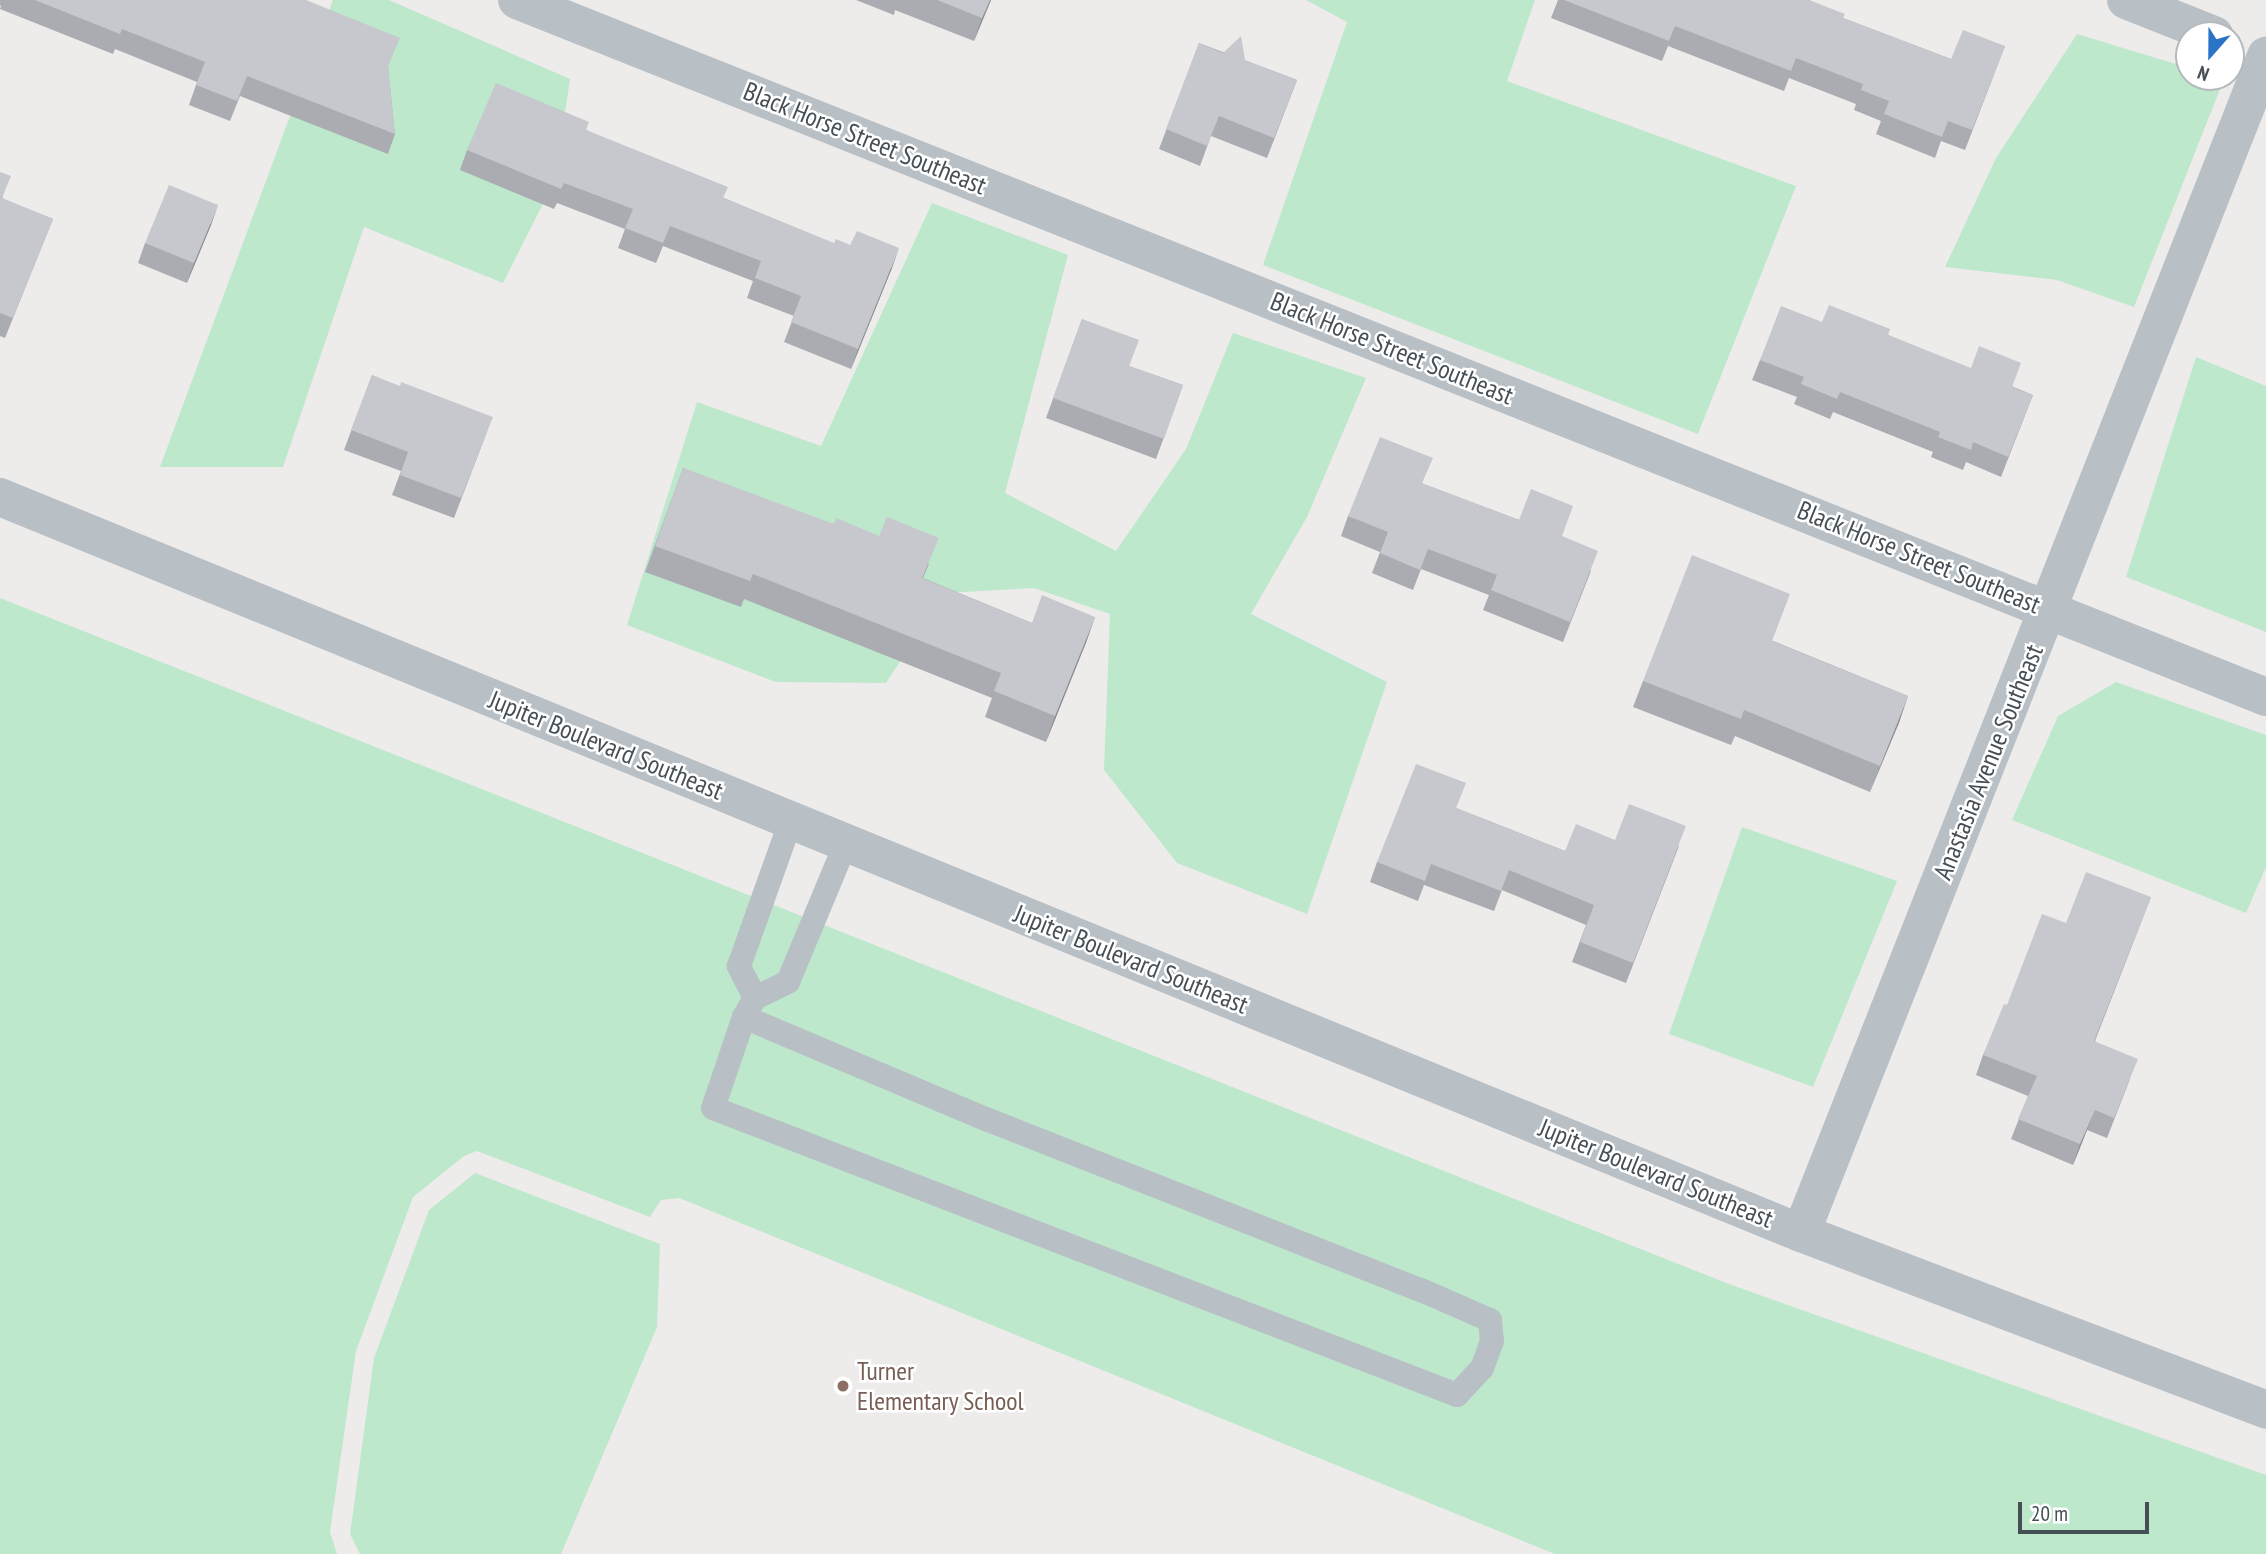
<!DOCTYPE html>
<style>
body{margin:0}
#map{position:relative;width:2266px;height:1554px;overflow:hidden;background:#eeebeb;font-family:"PT Sans Narrow",sans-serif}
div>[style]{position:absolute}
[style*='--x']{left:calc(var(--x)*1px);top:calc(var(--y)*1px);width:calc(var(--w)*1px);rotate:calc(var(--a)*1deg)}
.green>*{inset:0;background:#bde8cc}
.service>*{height:24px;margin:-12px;padding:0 12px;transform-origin:12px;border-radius:12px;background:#b8c0c6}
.minor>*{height:38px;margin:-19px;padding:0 19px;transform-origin:19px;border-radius:19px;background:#b8c0c6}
.tertiary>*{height:38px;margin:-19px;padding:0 19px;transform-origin:19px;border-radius:19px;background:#b8c0c6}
.wall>*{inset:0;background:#aaacb1}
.shaded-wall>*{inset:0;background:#8b8c90}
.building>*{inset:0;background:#c6c8ce}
.dots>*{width:19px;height:19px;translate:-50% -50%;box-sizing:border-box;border:4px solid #fff;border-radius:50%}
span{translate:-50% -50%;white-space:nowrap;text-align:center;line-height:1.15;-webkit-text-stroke:5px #fff;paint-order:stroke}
.street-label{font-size:26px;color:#464f56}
.education-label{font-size:26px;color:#785e54}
.left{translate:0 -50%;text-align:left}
.north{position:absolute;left:2175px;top:21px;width:70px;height:70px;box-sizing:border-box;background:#fff;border:2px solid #b5b9bb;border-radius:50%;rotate:201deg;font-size:19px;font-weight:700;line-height:28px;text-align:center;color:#464f56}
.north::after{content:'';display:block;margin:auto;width:24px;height:32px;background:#2b73c7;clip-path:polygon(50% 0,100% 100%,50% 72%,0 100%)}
.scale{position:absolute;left:2018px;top:1502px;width:131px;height:32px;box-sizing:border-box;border:4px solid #464f56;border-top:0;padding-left:9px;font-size:21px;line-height:24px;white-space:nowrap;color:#464f56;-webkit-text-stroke:5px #fff;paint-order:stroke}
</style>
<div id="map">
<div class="green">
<i style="clip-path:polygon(333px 0,389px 0,570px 79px,555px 180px,503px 283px,364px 227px,283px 467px,160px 467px)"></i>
<i style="clip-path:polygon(1306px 0,1535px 0,1507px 81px,1796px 186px,1698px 434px,1263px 265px,1347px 22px)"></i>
<i style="clip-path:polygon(2077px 34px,2189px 68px,2189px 77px,2224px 79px,2134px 307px,2057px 280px,1945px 267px,1996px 158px)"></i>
<i style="clip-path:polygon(932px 203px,1068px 255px,1005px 493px,1116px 551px,1186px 449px,1233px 333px,1366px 378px,1307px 517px,1251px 614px,1387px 682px,1307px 914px,1177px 863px,1104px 770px,1110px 614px,1034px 588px,945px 593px,886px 683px,776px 682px,627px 625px,697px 402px,821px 446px)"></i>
<i style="clip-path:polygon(2196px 357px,2266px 386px,2266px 632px,2126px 577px)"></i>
<i style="clip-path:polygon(0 598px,1729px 1284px,2266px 1475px,2266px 1554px,1555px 1554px,679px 1198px,661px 1200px,650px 1217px,477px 1151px,464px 1156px,413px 1197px,356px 1351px,330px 1532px,337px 1554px,0 1554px)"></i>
<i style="clip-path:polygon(2116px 682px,2266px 735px,2266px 867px,2246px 913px,2012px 820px,2058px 716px)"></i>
<i style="clip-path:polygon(1742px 827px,1897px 881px,1813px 1087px,1669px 1034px)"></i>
<i style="clip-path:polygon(475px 1173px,660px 1244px,657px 1327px,561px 1554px,360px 1554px,350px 1534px,374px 1358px,429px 1210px)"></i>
</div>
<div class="service">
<i style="--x:755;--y:998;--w:36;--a:-117"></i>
<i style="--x:739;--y:966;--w:155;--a:-70.4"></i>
<i style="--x:744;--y:1017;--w:263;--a:22.9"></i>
<i style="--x:986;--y:1119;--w:467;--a:21.5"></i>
<i style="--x:1421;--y:1290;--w:75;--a:23.5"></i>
<i style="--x:1490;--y:1320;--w:21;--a:85"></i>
<i style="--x:1492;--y:1341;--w:29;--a:110"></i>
<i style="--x:1482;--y:1368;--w:37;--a:133"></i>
<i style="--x:1457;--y:1395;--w:797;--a:-158.91"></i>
<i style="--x:713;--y:1108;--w:96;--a:-71.2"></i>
<i style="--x:744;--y:1017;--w:22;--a:-60"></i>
<i style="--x:755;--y:998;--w:37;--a:-26"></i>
<i style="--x:788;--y:982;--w:151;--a:-67.4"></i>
</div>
<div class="minor">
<i style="--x:517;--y:0;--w:1883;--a:21.73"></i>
<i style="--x:2126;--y:0;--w:95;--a:21.7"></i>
<i style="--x:1801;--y:1233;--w:1266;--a:-68.44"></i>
</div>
<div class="tertiary">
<i style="--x:0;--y:497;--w:1946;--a:22.23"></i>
<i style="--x:1801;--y:1233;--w:498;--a:20.8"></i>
</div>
<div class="wall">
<i style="clip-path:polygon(0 0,306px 0,388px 68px,395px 134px,388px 154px,240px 96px,230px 121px,189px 105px,197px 82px,115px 49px,113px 54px,0 9px,1px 6px,0 5px)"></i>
<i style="clip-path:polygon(856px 0,991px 0,974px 41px,895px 10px,894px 15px)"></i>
<i style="clip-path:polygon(1558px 0,1809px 0,1843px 18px,1951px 59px,2005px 46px,1965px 150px,1941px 141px,1935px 158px,1876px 134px,1881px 121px,1854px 110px,1856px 104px,1789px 78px,1784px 91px,1668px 46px,1662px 61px,1551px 18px)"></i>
<i style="clip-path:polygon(1199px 43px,1297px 80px,1267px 158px,1211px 136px,1200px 166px,1159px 149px)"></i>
<i style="clip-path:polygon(586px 130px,724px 198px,892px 268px,851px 369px,784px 342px,794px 316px,747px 298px,753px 281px,663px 246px,656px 263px,618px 248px,625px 229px,557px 203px,554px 209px,460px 170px,467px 150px)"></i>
<i style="clip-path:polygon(0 172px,3px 199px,53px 219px,5px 338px,0 336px)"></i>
<i style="clip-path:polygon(211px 225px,187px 283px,138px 263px,145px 243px)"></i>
<i style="clip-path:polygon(1082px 319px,1129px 366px,1183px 385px,1156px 459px,1046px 418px)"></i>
<i style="clip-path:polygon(1822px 322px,1888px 335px,2033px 395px,2001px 477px,1966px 462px,1963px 470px,1931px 457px,1933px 452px,1833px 412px,1830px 419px,1794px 404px,1797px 397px,1752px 380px,1760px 360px)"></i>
<i style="clip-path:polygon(372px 375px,485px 437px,454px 518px,392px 495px,401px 471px,344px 450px)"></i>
<i style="clip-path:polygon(683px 468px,929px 564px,923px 578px,1032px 623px,1095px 617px,1046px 742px,985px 717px,992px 698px,744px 599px,741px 607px,645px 572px)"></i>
<i style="clip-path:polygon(1423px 484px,1562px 536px,1591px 571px,1563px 642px,1483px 610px,1489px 595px,1421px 569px,1413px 590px,1372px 573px,1380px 552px,1341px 536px,1348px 516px)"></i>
<i style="clip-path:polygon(1773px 641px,1908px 696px,1870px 792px,1735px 736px,1731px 745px,1633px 707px,1643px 681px)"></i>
<i style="clip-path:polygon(1456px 808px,1565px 851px,1615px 840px,1679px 846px,1626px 983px,1572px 962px,1586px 925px,1502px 890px,1494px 911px,1424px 885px,1418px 901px,1370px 882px,1377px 862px)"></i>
<i style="clip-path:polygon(2151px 897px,2095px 1041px,2130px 1079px,2107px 1138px,2087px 1130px,2073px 1165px,2011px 1139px,2028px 1096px,1976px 1075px,1983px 1055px,2007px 1005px,2066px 923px)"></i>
</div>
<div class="shaded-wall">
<i style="clip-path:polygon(990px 0,991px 0,974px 41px,982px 18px)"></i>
<i style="clip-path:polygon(218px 205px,211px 225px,187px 283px,194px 263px)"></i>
<i style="clip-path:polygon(899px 248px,892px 268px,851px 369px,858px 349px)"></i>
<i style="clip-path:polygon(1095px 617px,1086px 643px,1046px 742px,1055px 716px)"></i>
<i style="clip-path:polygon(1908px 696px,1899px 723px,1870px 792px,1880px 766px)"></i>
<i style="clip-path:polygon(2095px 1110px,2073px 1165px,2080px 1144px)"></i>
</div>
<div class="building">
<i style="clip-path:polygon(35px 0,306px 0,400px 38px,388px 66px,395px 134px,247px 76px,237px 101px,196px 85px,205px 62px,122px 29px,120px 34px)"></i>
<i style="clip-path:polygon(937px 0,990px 0,982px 18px)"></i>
<i style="clip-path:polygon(1564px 0,1809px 0,1845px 14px,1843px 18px,1951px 59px,1963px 30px,2005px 46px,1972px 130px,1948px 121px,1942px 137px,1884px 114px,1889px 101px,1861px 90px,1863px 84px,1796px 58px,1791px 71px,1675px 26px,1669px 41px)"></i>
<i style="clip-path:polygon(1241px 36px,1245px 60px,1297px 80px,1274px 138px,1219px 116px,1207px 146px,1166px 129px,1199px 43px,1223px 53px)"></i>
<i style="clip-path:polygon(496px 83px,589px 122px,586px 130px,728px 187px,723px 198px,834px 243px,836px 239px,850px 245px,857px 231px,899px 248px,858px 349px,791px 322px,801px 296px,755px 278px,761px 261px,670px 226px,663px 243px,625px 228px,633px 209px,564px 183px,561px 189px,467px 150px)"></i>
<i style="clip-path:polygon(0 172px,11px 176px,2px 198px,53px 219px,13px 318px,0 313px)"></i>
<i style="clip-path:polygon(169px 185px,218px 205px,194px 263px,145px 243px)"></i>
<i style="clip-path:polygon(1829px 305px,1890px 329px,1888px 335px,1971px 368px,1979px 346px,2021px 363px,2012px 387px,2033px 395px,2008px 457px,1973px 442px,1971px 450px,1938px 437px,1940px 432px,1840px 392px,1837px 399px,1801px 384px,1804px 377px,1760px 360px,1781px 306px,1822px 322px)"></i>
<i style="clip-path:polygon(1082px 319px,1139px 340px,1129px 366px,1183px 385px,1164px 439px,1053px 398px)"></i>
<i style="clip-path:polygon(372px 375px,400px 386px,401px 382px,493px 417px,461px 498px,400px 475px,408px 452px,351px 430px)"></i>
<i style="clip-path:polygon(1380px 437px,1433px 458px,1422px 483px,1519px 520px,1531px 489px,1573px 506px,1562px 536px,1598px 551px,1570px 622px,1491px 590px,1497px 575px,1428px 549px,1420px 570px,1380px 553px,1388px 532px,1348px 516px)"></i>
<i style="clip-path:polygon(683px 468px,834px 524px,836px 518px,879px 536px,887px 517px,939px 538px,922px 578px,1032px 623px,1042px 595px,1095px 617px,1055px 716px,994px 691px,1001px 673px,753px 574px,750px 581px,655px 546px)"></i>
<i style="clip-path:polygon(1692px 555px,1790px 594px,1772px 641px,1908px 696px,1880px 766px,1744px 710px,1741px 719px,1643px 681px)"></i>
<i style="clip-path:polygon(1416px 764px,1466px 783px,1456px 808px,1565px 851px,1576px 824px,1615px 840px,1629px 804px,1686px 826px,1633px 963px,1580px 942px,1594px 905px,1509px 870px,1501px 891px,1431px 864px,1425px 881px,1377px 862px)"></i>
<i style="clip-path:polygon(2086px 872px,2151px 897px,2094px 1041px,2138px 1059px,2114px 1118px,2095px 1110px,2080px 1144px,2018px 1119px,2037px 1076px,1983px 1055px,2004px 1004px,2007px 1005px,2042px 914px,2066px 923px)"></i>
</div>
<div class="dots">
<i style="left:843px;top:1386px;background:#8d6e63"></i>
</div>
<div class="street-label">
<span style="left:865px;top:138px;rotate:22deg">Black Horse Street Southeast</span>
<span style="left:1392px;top:348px;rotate:22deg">Black Horse Street Southeast</span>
<span style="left:1919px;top:557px;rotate:22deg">Black Horse Street Southeast</span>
<span style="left:606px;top:745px;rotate:22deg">Jupiter Boulevard Southeast</span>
<span style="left:1988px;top:762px;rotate:-68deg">Anastasia Avenue Southeast</span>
<span style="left:1131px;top:959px;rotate:22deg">Jupiter Boulevard Southeast</span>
<span style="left:1656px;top:1173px;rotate:22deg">Jupiter Boulevard Southeast</span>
</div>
<div class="education-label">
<span class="left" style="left:857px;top:1386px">Turner<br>Elementary School</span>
</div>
<div class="north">N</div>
<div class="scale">20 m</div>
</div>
